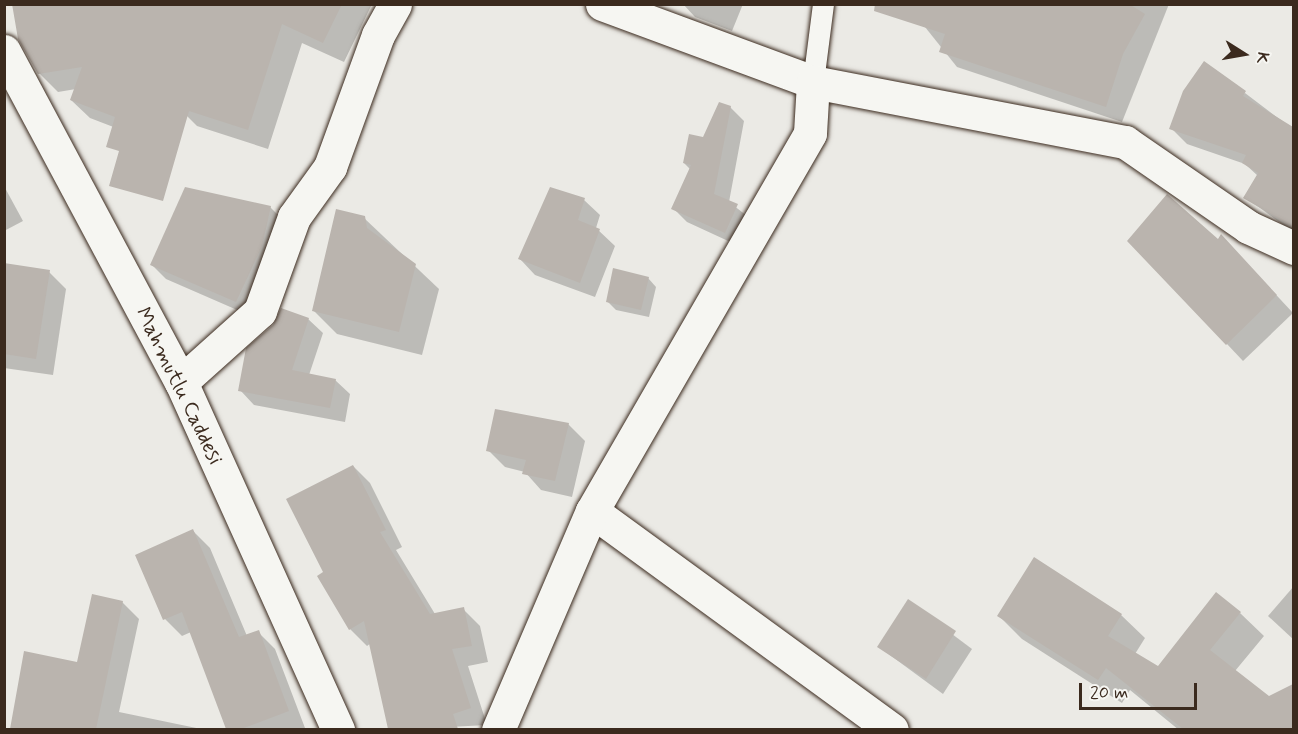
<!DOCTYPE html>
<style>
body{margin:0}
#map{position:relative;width:1298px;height:734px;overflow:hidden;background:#ebeae5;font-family:Mynerve,sans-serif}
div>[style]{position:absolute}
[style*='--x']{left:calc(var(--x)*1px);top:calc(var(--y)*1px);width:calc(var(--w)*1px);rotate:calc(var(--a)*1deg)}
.shadow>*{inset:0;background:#0003}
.building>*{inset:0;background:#bab4ae}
.roads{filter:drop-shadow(0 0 2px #3b2a1e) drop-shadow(0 0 2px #3b2a1e)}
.lane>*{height:21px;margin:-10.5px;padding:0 10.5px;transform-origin:10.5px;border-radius:10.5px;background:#f6f6f2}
.street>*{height:33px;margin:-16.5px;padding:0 16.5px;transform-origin:16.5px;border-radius:16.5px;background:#f6f6f2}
span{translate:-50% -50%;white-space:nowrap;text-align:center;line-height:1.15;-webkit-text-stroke:5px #f6f6f2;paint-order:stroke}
.street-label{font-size:21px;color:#3b2a1e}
.frame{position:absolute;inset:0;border:6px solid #3b2a1e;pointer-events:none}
.north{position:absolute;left:1214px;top:24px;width:60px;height:60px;-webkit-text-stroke:4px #f6f6f2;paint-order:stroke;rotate:101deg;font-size:16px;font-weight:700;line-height:24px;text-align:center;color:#3b2a1e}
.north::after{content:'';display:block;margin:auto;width:21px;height:27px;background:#3b2a1e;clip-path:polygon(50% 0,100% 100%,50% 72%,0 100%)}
.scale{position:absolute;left:1079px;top:683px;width:118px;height:27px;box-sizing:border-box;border:3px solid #3b2a1e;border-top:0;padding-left:8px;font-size:18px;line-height:21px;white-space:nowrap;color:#3b2a1e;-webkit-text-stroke:4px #f6f6f2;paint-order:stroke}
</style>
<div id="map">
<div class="shadow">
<i style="clip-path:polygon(189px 4px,155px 143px,90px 118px,71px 100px,76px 89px,58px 92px,39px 73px)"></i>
<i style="clip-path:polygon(226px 4px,372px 4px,344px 62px,302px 43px,268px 149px,197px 126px,177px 106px)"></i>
<i style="clip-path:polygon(683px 4px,743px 4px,732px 31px,695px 17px)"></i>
<i style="clip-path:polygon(1058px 4px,1169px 4px,1122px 122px,957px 67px,925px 27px)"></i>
<i style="clip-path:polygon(1245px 93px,1294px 130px,1294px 233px,1245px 197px,1258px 176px,1245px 164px,1187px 144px,1171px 128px)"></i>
<i style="clip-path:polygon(730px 107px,744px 121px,729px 202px,751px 219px,739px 246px,687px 222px,673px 208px,690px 169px,684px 163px)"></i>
<i style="clip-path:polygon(4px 186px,23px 221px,4px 231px)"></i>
<i style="clip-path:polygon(584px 200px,600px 215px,596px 228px,615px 246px,595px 297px,535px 275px,520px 259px)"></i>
<i style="clip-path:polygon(270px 207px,285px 222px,251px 316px,166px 279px,151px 264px)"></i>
<i style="clip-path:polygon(364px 218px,439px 289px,422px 355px,337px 334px,314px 311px)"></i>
<i style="clip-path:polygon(1218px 241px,1237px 253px,1293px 313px,1243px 361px,1227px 344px)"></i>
<i style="clip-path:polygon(4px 265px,49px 272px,66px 289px,53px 375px,4px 368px)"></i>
<i style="clip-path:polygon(648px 278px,656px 287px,649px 317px,616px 310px,607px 301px)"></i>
<i style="clip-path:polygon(308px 319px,323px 333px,309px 375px,335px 380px,350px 394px,345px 422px,254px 405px,240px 390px)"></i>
<i style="clip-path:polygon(568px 424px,585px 441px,572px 497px,541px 490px,525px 472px,505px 467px,488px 450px)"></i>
<i style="clip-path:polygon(353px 466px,370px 483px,402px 547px,396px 550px,435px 614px,463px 609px,480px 626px,488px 662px,468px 666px,487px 725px,392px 730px,371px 643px,367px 646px,350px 629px,325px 573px)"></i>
<i style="clip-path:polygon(193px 531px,210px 548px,247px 636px,258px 632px,275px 649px,305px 728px,228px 730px,191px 632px,182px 636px,165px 619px,137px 555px)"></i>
<i style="clip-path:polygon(1035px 559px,1121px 615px,1145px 638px,1135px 654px,1158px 668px,1240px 613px,1264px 636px,1235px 671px,1269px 698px,1284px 690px,1294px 699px,1294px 730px,1179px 730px,1130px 690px,1122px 703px,1022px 639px,999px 616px)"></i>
<i style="clip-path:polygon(1294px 586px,1294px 640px,1268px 616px)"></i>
<i style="clip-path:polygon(908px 601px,972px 649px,943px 694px,879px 647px)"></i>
<i style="clip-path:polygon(122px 602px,139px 619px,119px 712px,206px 730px,11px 730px,25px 653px,78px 664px)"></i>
</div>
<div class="building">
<i style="clip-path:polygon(12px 4px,342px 4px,323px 43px,282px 24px,248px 130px,189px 111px,163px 201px,109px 186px,119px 151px,106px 147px,115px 117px,70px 100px,82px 67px,38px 74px,18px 39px)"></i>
<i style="clip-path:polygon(875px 4px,1129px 4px,1145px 14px,1123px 54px,1106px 107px,939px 52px,945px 34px,874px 11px)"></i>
<i style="clip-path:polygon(1204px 61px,1246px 91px,1243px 96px,1293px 127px,1293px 227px,1243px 198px,1258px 173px,1242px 163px,1246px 155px,1169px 129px,1183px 91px)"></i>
<i style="clip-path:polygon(719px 102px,731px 106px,714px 194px,738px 204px,725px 233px,671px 209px,691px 165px,683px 163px,689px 134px,703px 137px)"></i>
<i style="clip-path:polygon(185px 187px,271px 206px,262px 246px,236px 302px,150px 265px)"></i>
<i style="clip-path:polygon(550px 187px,585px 198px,578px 220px,600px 229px,580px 283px,518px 259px)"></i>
<i style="clip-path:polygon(1167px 194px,1218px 239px,1221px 234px,1277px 295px,1226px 345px,1127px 241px)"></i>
<i style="clip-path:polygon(336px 209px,365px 216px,367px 228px,416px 264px,399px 332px,312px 311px)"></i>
<i style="clip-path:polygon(4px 263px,50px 270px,36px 359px,4px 354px)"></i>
<i style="clip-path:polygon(613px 268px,649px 277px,641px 310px,606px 302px)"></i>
<i style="clip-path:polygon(281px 308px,309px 318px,292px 370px,336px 379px,330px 408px,238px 391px,246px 348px,273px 325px)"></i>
<i style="clip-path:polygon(495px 409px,569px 423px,555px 481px,522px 474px,526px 460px,486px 451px)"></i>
<i style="clip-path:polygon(353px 465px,386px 530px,380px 532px,430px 614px,464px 607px,472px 646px,452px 649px,471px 708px,453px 714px,458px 729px,388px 729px,364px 621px,349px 630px,317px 576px,323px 572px,286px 499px)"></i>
<i style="clip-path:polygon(193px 529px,239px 637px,259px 630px,289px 711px,241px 729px,226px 729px,182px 612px,163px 620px,135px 555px)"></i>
<i style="clip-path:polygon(1034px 557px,1122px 614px,1108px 636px,1158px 666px,1216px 592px,1241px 612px,1210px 650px,1269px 696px,1293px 684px,1293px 729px,1183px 729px,1106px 668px,1098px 680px,997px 616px)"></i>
<i style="clip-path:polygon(92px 594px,123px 601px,96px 729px,10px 729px,24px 651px,77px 662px)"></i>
<i style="clip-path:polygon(908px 599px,956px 631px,926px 679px,877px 647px)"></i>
</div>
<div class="roads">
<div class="lane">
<i style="--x:813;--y:82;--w:79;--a:-82.7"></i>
</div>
<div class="street">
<i style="--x:602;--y:4;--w:225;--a:20.3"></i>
<i style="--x:813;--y:82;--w:318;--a:10.9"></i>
<i style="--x:1125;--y:142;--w:150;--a:34.6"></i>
<i style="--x:1248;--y:227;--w:51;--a:24.5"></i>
<i style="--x:4;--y:51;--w:375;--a:61.9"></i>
<i style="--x:181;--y:382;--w:382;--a:65.7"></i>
<i style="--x:181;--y:382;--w:106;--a:-41.9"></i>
<i style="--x:260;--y:311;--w:100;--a:-70.1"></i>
<i style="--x:294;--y:217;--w:62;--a:-54.2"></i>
<i style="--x:330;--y:167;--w:140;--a:-70"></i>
<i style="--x:378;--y:35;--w:35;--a:-61"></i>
<i style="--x:592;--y:511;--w:371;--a:36.1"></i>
<i style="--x:498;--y:730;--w:238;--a:-66.8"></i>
<i style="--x:592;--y:511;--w:436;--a:-60"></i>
<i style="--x:810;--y:133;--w:51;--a:-86.6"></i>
</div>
</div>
<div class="street-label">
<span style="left:179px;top:386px;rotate:64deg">Mahmutlu Caddesi</span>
</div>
<div class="frame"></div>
<div class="north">K</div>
<div class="scale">20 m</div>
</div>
